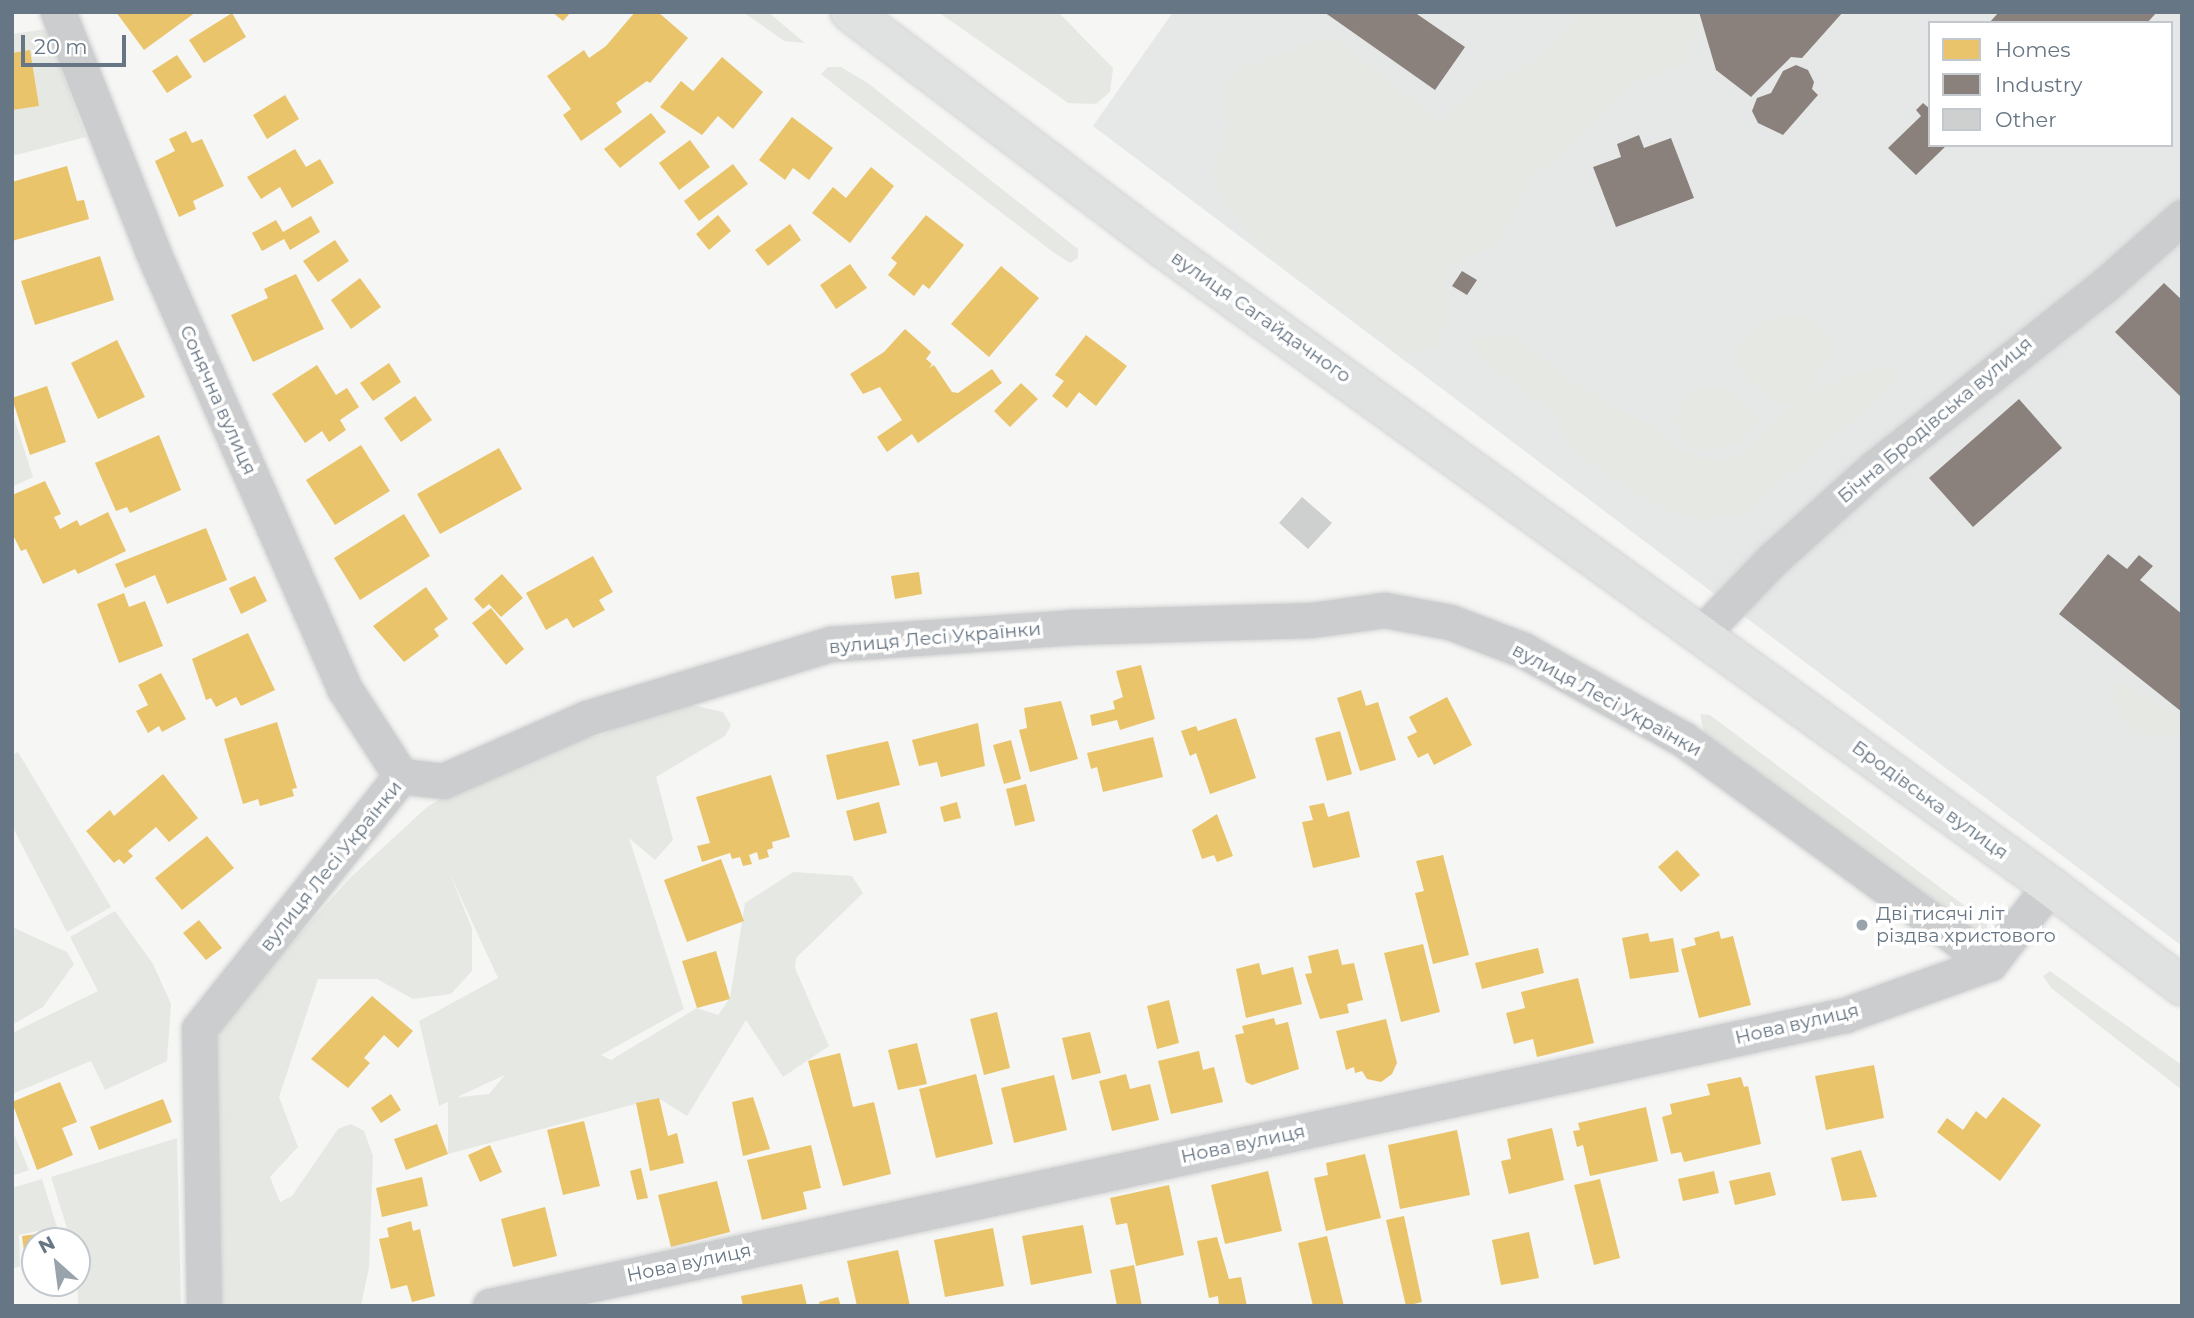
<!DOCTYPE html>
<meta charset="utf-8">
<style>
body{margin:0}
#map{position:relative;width:2194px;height:1318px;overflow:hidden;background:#f6f6f5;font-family:Montserrat,sans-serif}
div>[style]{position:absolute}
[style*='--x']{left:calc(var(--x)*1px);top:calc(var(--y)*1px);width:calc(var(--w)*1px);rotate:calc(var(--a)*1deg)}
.built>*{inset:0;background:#e6e8e7}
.green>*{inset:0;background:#e6e9e3}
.homes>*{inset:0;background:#e9c46a}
.industry>*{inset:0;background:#8a817c}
.building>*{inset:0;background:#ced0d0}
.roads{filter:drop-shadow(0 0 2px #d2d2d3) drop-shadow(0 0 2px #d2d2d3)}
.minor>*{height:35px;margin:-17.5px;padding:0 17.5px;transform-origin:17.5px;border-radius:17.5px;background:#cccdce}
.major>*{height:38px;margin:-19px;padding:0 19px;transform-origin:19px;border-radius:19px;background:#e0e1e1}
.dots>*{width:19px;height:19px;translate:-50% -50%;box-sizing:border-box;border:4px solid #fff;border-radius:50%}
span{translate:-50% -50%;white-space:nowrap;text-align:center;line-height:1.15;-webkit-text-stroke:7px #fff;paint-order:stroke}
.street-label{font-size:19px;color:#677684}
.poi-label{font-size:19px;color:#677684}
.left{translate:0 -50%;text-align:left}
.frame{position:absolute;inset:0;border:14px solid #677684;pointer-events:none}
.legend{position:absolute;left:1928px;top:21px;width:245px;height:126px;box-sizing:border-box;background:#fff;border:2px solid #c2c8ce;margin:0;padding:9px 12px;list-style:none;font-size:21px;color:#677684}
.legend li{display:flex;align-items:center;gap:14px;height:35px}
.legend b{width:35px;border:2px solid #c2c8ce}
.north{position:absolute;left:21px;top:1227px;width:70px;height:70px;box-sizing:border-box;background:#fff;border:2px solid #c2c8ce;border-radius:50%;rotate:332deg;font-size:19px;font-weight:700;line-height:28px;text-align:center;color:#677684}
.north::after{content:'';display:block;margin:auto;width:24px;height:32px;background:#99a3ac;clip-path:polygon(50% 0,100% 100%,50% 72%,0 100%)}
.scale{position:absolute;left:21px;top:35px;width:105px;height:32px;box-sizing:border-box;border:4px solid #677684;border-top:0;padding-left:9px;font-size:21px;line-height:24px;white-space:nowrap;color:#677684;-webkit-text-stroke:5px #fff;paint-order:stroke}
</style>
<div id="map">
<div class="built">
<i style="clip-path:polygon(evenodd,1173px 12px,2182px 12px,2182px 946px,1093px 126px,1173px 12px,1930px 23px,2171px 23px,2171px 145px,1930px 145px,1930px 23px)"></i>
</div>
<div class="green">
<i style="clip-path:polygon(743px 12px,768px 12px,805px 43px,784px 41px)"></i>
<i style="clip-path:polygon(938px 12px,1058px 12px,1113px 68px,1110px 92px,1096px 104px,1068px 103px)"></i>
<i style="clip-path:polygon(1579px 12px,1705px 12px,1682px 66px,1636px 80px,1607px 105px,1577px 143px,1535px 174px,1498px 241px,1444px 270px,1450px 316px,1435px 346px,1404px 355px,1277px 262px,1226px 209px,1212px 171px,1229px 129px,1224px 85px,1246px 66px,1330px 36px,1445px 123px,1456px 103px,1480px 86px,1544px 56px)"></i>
<i style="clip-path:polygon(46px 29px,86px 137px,12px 156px,12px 34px)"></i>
<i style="clip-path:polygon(828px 67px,841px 67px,869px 84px,1078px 249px,1078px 258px,1070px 263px,1053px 252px,846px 94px,821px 74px)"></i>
<i style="clip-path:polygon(1803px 317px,1838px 344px,1804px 396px,1871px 368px,1891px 367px,1901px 379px,1739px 516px,1699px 519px,1658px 507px,1569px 448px,1556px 414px,1498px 372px,1467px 338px,1517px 337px,1568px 380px,1654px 428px,1683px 452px,1722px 463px,1747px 453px,1796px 399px,1780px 404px,1749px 382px,1732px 348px,1768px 318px)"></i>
<i style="clip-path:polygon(1720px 386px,1760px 418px,1740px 442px,1701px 451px,1684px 438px,1672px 420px,1690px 392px)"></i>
<i style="clip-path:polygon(12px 411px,33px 477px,12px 487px)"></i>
<i style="clip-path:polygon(2118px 681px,2179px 719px,2182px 734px,2157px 740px,2125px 724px,2114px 699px)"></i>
<i style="clip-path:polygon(evenodd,667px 699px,723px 712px,731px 725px,725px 736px,656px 777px,673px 840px,655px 860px,629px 838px,684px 1009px,601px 1055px,611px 1060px,697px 1008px,718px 1015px,730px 998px,745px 903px,793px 872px,852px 876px,863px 893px,796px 958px,795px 968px,829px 1046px,783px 1077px,746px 1020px,687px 1116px,658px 1098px,448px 1154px,448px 1102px,439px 1106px,419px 1021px,498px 978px,449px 872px,472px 928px,472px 971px,451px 994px,413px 999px,377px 979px,318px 979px,279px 1097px,298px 1147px,270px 1177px,280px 1202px,292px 1196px,338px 1129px,351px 1124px,364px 1131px,373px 1156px,369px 1268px,361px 1305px,217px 1306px,221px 1225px,210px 1034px,351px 877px,427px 807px,526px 748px,602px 735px,667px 699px,505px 1075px,489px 1094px,459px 1097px,459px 1096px,505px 1075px)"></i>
<i style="clip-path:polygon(1700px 714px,1710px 715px,1969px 909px,1987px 924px,1988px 938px,1982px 940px,1704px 733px)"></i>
<i style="clip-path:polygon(18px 752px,111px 907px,67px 932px,12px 826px,12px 755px)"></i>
<i style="clip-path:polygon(115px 911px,153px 964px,171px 1004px,167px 1061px,105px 1090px,91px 1061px,12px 1094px,12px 1033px,98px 991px,70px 937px)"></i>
<i style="clip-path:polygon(12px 927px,67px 952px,74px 964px,43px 1007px,12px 1025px)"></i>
<i style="clip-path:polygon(2050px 971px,2182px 1065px,2182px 1090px,2051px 988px,2043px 976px)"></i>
<i style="clip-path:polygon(12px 1129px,29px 1170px,12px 1176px)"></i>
<i style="clip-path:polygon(177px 1138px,181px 1306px,78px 1306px,77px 1241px,71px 1241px,51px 1177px)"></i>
<i style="clip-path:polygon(42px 1179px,57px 1227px,19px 1235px,20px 1267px,12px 1268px,12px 1188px)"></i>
</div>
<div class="homes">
<i style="clip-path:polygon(116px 12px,196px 12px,144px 50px)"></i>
<i style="clip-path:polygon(552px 12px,571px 12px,563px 21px)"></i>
<i style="clip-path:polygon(635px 12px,658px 12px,688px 38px,650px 83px,647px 81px,616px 103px,622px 112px,581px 141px,563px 115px,571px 109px,547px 76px,584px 50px,589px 58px,606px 46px)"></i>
<i style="clip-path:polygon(232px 13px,246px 37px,204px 63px,189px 40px)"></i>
<i style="clip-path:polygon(30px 50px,39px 106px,12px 110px,12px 53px)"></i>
<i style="clip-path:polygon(177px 55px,192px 77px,167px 93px,152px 71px)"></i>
<i style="clip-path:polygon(722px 57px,763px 92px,733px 129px,718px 116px,702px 135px,660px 107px,681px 81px,693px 91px)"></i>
<i style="clip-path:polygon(285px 95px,299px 119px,267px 139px,253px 115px)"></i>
<i style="clip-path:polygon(651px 113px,666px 132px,620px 168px,604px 149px)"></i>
<i style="clip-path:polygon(792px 117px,833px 148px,809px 180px,793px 168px,785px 180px,759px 160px)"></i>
<i style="clip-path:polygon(186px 131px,192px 143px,202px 139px,224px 186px,193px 201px,196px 209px,179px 217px,155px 161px,175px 151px,169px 139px)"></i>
<i style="clip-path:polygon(690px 140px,710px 167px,679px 190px,659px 163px)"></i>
<i style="clip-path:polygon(295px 149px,306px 167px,320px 159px,334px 183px,292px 208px,280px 187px,261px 199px,247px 177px)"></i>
<i style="clip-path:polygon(733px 164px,748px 184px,699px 221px,684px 201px)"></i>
<i style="clip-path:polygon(67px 166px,77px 201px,84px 200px,89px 219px,12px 241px,12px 182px)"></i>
<i style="clip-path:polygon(871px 167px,894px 186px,850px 243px,812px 213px,833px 187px,846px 198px)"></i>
<i style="clip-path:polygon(718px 215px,731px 231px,709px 250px,696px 234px)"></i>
<i style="clip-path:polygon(926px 215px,964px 245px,929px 289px,923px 284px,914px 296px,888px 275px,897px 263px,891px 258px)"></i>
<i style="clip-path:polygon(311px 216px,320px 232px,290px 250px,284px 239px,262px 251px,252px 233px,276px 220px,283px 232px)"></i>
<i style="clip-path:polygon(790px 224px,801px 240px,768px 266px,755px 250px)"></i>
<i style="clip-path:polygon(335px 240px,349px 261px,318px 282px,303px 261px)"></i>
<i style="clip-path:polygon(100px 256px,114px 300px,35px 325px,21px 281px)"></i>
<i style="clip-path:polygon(850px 264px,867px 288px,836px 309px,820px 285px)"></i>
<i style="clip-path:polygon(1001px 266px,1039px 298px,989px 357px,951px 324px)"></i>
<i style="clip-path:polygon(296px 274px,324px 329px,253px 362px,231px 315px,268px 298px,264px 289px)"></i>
<i style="clip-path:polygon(360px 278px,381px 307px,351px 329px,331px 300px)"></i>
<i style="clip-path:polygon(905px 329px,931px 352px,926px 359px,932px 364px,929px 368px,934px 365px,952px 392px,958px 393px,992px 369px,1002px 383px,918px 443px,912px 434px,887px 452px,877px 437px,902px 420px,880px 387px,863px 394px,850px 374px,884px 352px)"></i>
<i style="clip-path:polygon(1086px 335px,1127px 366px,1096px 406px,1079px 392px,1067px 408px,1052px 396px,1064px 381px,1055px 375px)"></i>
<i style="clip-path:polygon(117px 340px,145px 397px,98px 419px,71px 363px)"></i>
<i style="clip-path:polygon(389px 363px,401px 382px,373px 401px,360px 383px)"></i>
<i style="clip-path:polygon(317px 365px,336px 395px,347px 388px,359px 407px,340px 420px,346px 430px,329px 442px,322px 431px,305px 443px,272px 394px)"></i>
<i style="clip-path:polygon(1021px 383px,1038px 399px,1010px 427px,994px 411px)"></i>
<i style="clip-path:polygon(47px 386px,66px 442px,30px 455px,12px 398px)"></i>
<i style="clip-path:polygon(415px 396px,432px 420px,401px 442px,384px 418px)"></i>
<i style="clip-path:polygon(159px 435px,181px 490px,130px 513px,127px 507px,116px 511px,95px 463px)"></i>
<i style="clip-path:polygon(361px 445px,390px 491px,335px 525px,306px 480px)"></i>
<i style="clip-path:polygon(499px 448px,522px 489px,440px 534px,417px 494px)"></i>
<i style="clip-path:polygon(45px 481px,61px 514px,54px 517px,60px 529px,77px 520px,80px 526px,108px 512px,126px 551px,78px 574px,75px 569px,43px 584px,26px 549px,21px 551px,12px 533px,12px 495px)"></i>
<i style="clip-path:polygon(404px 514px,430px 556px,360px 600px,334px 558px)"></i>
<i style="clip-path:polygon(206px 528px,227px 580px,167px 604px,155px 575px,125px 588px,115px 564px)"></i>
<i style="clip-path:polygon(593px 556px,613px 592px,599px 600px,605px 610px,573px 628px,567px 618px,546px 630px,526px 593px)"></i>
<i style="clip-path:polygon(919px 572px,922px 594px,895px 599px,891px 576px)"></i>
<i style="clip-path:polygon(502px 574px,523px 598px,501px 617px,489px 604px,483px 609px,474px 599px)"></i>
<i style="clip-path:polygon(255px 576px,267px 601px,241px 614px,229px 588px)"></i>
<i style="clip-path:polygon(426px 587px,448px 619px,434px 629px,439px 636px,404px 662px,373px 626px)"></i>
<i style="clip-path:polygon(124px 593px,129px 607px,145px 601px,163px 646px,119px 663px,97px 604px)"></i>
<i style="clip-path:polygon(491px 608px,524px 649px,506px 665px,472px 623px)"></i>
<i style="clip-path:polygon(248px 633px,275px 690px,241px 706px,236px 697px,216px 707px,211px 698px,206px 700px,192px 659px)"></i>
<i style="clip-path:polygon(1141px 665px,1155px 719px,1120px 730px,1117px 720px,1092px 726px,1090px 715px,1115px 709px,1113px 701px,1123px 697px,1116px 671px)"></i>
<i style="clip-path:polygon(161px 673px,186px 719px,162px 732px,159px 726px,148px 733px,136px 711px,148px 705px,138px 685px)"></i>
<i style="clip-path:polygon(1361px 690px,1366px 706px,1378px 702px,1396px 760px,1360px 771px,1337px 698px)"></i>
<i style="clip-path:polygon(1447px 697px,1472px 745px,1434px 765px,1428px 753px,1418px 758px,1407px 737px,1417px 732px,1409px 717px)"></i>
<i style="clip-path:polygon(1061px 701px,1078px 759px,1030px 772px,1019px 730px,1027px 728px,1024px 708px)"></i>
<i style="clip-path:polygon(1236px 718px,1256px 778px,1210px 794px,1196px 753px,1190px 756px,1181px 731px,1196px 726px,1198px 731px)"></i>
<i style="clip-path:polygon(277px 722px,297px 788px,292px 789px,294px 796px,260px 806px,258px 799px,243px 804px,224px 739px)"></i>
<i style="clip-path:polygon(978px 723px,985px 766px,941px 777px,937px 762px,919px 766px,912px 740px)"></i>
<i style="clip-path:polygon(1340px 731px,1352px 774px,1327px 781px,1315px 738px)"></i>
<i style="clip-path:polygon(1153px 737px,1163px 777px,1103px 792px,1097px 767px,1091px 769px,1087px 753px)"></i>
<i style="clip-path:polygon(1011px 740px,1021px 779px,1004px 784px,993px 745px)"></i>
<i style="clip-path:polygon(888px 741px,900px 785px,837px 800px,826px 755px)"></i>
<i style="clip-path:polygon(163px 774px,198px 818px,169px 842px,156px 827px,128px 851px,133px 856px,124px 864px,119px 859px,114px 863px,86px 831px,110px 810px,114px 816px)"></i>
<i style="clip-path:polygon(771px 775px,790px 837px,772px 842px,773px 848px,767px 850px,769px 857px,759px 860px,757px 852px,749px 855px,752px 864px,743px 866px,740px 857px,732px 859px,730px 853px,702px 862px,697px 846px,710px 843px,696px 797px)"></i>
<i style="clip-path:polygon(1026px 784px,1035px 821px,1015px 826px,1006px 789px)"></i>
<i style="clip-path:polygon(879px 802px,887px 833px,854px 841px,846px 811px)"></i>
<i style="clip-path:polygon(957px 802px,961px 818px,944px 822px,940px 807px)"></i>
<i style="clip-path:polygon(1324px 803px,1328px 817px,1349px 811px,1360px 857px,1313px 868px,1302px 822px,1313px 820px,1309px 806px)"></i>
<i style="clip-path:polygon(1217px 814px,1233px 856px,1217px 862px,1214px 855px,1202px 859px,1192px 830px)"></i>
<i style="clip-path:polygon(207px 836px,234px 868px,182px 910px,155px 878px)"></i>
<i style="clip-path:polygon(1677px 850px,1700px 875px,1681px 892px,1658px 867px)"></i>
<i style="clip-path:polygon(1443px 855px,1469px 955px,1433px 964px,1415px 893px,1424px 891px,1416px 861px)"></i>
<i style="clip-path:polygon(721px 859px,744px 921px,687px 942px,664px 880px)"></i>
<i style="clip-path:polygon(199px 920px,222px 948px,206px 960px,183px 933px)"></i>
<i style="clip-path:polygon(1719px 931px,1721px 939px,1733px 936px,1751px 1005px,1699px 1018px,1681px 949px,1696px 945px,1694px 938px)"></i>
<i style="clip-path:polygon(1648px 933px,1650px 942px,1673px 938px,1679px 972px,1630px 979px,1622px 938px)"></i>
<i style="clip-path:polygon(1423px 944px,1440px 1012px,1401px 1022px,1384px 953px)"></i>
<i style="clip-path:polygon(1538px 948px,1544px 973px,1482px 989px,1475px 963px)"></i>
<i style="clip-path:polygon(1338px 949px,1342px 965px,1354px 963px,1363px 1000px,1347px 1004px,1349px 1013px,1320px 1019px,1305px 974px,1312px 973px,1308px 956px)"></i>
<i style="clip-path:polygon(716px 951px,730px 999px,697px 1008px,682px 961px)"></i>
<i style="clip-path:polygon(1259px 963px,1262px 975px,1293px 967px,1302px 1004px,1246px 1018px,1236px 969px)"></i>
<i style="clip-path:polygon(1578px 978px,1594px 1043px,1537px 1057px,1533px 1039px,1514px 1044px,1506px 1013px,1525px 1008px,1521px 992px)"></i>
<i style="clip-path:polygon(372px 996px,413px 1031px,398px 1048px,384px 1035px,364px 1058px,370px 1063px,348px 1088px,311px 1059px)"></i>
<i style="clip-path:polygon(1169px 1000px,1179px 1043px,1157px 1049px,1147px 1006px)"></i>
<i style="clip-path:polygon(997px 1012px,1010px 1068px,984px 1075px,970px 1019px)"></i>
<i style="clip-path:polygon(1274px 1018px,1276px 1025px,1288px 1022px,1299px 1069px,1252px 1085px,1246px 1082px,1235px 1035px,1244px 1033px,1242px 1026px)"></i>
<i style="clip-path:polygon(1386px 1019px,1397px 1063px,1392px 1074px,1381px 1082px,1367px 1079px,1362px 1071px,1355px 1073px,1354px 1067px,1346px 1070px,1336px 1031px)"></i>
<i style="clip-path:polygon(1090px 1032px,1101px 1073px,1072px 1080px,1062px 1038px)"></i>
<i style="clip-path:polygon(917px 1043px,927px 1084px,898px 1090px,888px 1050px)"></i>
<i style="clip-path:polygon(1199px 1051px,1203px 1070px,1214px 1067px,1223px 1102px,1171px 1114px,1158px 1061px)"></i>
<i style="clip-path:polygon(840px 1053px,853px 1107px,874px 1102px,891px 1174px,843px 1186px,808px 1061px)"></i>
<i style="clip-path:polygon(1874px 1065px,1884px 1118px,1826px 1130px,1815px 1076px)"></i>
<i style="clip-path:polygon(976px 1074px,993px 1144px,936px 1158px,919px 1089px)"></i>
<i style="clip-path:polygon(1126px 1074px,1130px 1089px,1150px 1084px,1159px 1120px,1112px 1131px,1099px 1081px)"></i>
<i style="clip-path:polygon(1054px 1075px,1067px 1130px,1014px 1143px,1001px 1088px)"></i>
<i style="clip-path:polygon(1741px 1077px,1744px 1087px,1748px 1086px,1761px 1144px,1684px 1162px,1681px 1152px,1671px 1154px,1662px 1117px,1672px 1114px,1670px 1104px,1710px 1095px,1707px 1084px)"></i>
<i style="clip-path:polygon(60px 1082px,77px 1122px,62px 1128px,73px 1155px,37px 1170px,12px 1102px)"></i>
<i style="clip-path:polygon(391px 1094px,401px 1110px,381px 1123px,371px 1108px)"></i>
<i style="clip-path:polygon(753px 1097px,770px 1149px,743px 1156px,732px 1102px)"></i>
<i style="clip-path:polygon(2003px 1097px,2041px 1125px,2000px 1181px,1937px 1132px,1947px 1118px,1963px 1130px,1976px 1111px,1986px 1119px)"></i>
<i style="clip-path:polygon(659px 1098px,668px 1136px,677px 1133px,684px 1163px,650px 1171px,636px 1103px)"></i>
<i style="clip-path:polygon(163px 1099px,172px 1122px,99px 1150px,90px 1127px)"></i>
<i style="clip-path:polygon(1646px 1107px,1658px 1161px,1590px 1176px,1583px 1145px,1577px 1147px,1573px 1131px,1580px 1130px,1578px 1123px)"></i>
<i style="clip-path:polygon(584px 1121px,600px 1186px,563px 1195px,547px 1130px)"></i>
<i style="clip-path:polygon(437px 1124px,448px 1154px,406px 1170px,394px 1139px)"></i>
<i style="clip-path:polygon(1552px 1128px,1564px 1180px,1509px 1194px,1501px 1161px,1511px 1159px,1507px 1139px)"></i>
<i style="clip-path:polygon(1457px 1130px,1470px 1195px,1400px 1209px,1388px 1145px)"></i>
<i style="clip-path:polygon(490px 1145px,502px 1172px,480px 1182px,468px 1155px)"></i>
<i style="clip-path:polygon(811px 1145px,821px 1188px,803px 1192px,807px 1209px,762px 1220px,747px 1160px)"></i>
<i style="clip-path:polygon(1861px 1150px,1877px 1197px,1842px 1201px,1831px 1158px)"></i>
<i style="clip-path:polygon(1365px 1154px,1381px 1218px,1326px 1231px,1314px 1178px,1328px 1175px,1326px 1163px)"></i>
<i style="clip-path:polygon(641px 1168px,648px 1198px,637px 1200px,630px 1171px)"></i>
<i style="clip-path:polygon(1268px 1171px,1282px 1231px,1225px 1244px,1211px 1185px)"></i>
<i style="clip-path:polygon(1714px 1171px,1719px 1193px,1683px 1201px,1678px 1179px)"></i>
<i style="clip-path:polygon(1770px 1172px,1776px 1195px,1735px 1205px,1729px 1181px)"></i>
<i style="clip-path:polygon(422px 1177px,428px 1206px,382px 1217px,376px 1188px)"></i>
<i style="clip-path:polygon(1600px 1179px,1620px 1258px,1594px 1265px,1574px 1185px)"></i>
<i style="clip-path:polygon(717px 1181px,730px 1232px,671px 1247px,658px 1195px)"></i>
<i style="clip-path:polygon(1169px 1185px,1184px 1255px,1136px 1266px,1127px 1223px,1116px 1225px,1110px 1198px)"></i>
<i style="clip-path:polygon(545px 1207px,557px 1256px,513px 1267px,501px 1219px)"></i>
<i style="clip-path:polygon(1404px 1216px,1422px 1302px,1406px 1306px,1386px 1220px)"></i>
<i style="clip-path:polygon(411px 1221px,413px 1231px,420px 1229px,435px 1296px,412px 1302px,407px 1285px,391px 1289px,379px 1239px,389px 1237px,387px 1228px)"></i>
<i style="clip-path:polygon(1083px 1225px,1092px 1273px,1031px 1285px,1022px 1236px)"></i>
<i style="clip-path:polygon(993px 1228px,1004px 1286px,945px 1297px,934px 1240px)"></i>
<i style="clip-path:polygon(60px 1231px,61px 1241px,35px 1241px,35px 1274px,27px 1275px,22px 1236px)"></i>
<i style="clip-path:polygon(1529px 1232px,1539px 1278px,1501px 1285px,1492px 1240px)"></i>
<i style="clip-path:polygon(1327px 1236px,1344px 1306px,1313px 1306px,1298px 1243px)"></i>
<i style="clip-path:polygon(1217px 1237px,1229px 1279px,1241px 1277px,1247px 1306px,1219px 1306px,1218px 1296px,1209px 1298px,1197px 1241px)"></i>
<i style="clip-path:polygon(898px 1250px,910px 1306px,857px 1306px,847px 1261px)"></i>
<i style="clip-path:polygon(1134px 1265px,1142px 1306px,1117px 1306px,1110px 1270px)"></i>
<i style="clip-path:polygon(802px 1284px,807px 1306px,743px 1306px,741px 1296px)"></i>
<i style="clip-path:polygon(838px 1297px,841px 1306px,820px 1306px,819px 1302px)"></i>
</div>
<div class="industry">
<i style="clip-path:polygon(1324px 12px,1414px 12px,1465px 47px,1435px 90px)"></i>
<i style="clip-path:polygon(1699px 12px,1843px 12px,1802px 58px,1791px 57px,1751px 97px,1716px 70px)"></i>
<i style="clip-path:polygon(1999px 12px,2157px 12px,2147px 23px,1989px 23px)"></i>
<i style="clip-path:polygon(1796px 65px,1808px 70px,1814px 82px,1812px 89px,1818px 95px,1783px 135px,1758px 123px,1752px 111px,1757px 98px,1771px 93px,1783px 71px)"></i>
<i style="clip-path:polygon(1923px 103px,1930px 109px,1930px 145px,1947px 145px,1916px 175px,1888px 148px,1921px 116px,1916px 110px)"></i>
<i style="clip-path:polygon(1639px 135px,1644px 148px,1671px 138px,1694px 198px,1616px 227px,1593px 167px,1621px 157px,1617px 144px)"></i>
<i style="clip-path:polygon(1462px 271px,1477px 280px,1467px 295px,1452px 286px)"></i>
<i style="clip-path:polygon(2164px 283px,2182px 300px,2182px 398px,2115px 332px)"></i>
<i style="clip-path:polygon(2019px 399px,2062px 448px,1973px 527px,1929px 478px)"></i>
<i style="clip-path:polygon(2108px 554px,2127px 569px,2139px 555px,2153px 566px,2140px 580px,2182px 614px,2182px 712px,2059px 614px)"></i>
</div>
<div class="building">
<i style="clip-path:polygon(1302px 497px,1332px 523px,1308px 549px,1279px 523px)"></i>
</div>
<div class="roads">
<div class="minor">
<i style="--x:58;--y:12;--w:256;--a:68.4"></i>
<i style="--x:152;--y:250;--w:478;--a:66.3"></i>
<i style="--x:344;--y:688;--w:105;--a:57.1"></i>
<i style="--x:1700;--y:635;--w:105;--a:-46.2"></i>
<i style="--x:1773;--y:559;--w:136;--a:-42"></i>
<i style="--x:1874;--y:468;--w:293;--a:-38.4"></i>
<i style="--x:2104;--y:286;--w:104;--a:-41.5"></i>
<i style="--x:1990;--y:963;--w:98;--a:-52.1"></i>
<i style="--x:204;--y:1306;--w:277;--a:-91"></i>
<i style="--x:199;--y:1029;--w:324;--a:-51.4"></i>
<i style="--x:401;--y:776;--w:42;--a:6.8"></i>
<i style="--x:443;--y:781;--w:157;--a:-23.6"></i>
<i style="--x:587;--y:718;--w:255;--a:-16.9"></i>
<i style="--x:831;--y:644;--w:242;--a:-4"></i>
<i style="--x:1072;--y:627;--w:239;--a:-1.7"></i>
<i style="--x:1311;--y:620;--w:75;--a:-7.7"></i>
<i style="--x:1385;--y:610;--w:66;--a:10.5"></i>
<i style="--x:1450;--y:622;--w:78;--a:21"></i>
<i style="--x:1523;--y:650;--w:183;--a:29.1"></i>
<i style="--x:1683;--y:739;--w:380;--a:36.1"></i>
<i style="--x:490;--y:1306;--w:1386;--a:-12.12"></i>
<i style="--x:1845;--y:1015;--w:154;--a:-19.7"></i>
</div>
<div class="major">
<i style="--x:850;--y:12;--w:387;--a:37"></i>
<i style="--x:1159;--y:245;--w:1098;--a:35.73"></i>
<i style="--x:2050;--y:886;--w:166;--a:37.1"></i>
</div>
</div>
<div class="dots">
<i style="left:1862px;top:925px;background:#99a3ac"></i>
</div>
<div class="street-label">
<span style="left:1261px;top:317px;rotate:35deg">вулиця Сагайдачного</span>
<span style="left:218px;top:400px;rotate:66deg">Сонячна вулиця</span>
<span style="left:1935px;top:420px;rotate:-40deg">Бічна Бродівська вулиця</span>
<span style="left:935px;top:638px;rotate:-5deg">вулиця Лесі Українки</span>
<span style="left:1607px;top:700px;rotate:29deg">вулиця Лесі Українки</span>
<span style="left:1930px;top:800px;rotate:36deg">Бродівська вулиця</span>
<span style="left:331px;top:866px;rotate:-51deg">вулиця Лесі Українки</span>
<span style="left:1797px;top:1024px;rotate:-13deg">Нова вулиця</span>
<span style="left:1243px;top:1144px;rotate:-12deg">Нова вулиця</span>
<span style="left:689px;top:1263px;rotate:-12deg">Нова вулиця</span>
</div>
<div class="poi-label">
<span class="left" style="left:1876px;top:925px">Дві тисячі літ<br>різдва христового</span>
</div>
<div class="frame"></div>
<ul class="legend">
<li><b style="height:19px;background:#e9c46a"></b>Homes</li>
<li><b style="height:19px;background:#8a817c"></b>Industry</li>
<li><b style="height:19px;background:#ced0d0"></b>Other</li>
</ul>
<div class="north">N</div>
<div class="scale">20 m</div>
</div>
